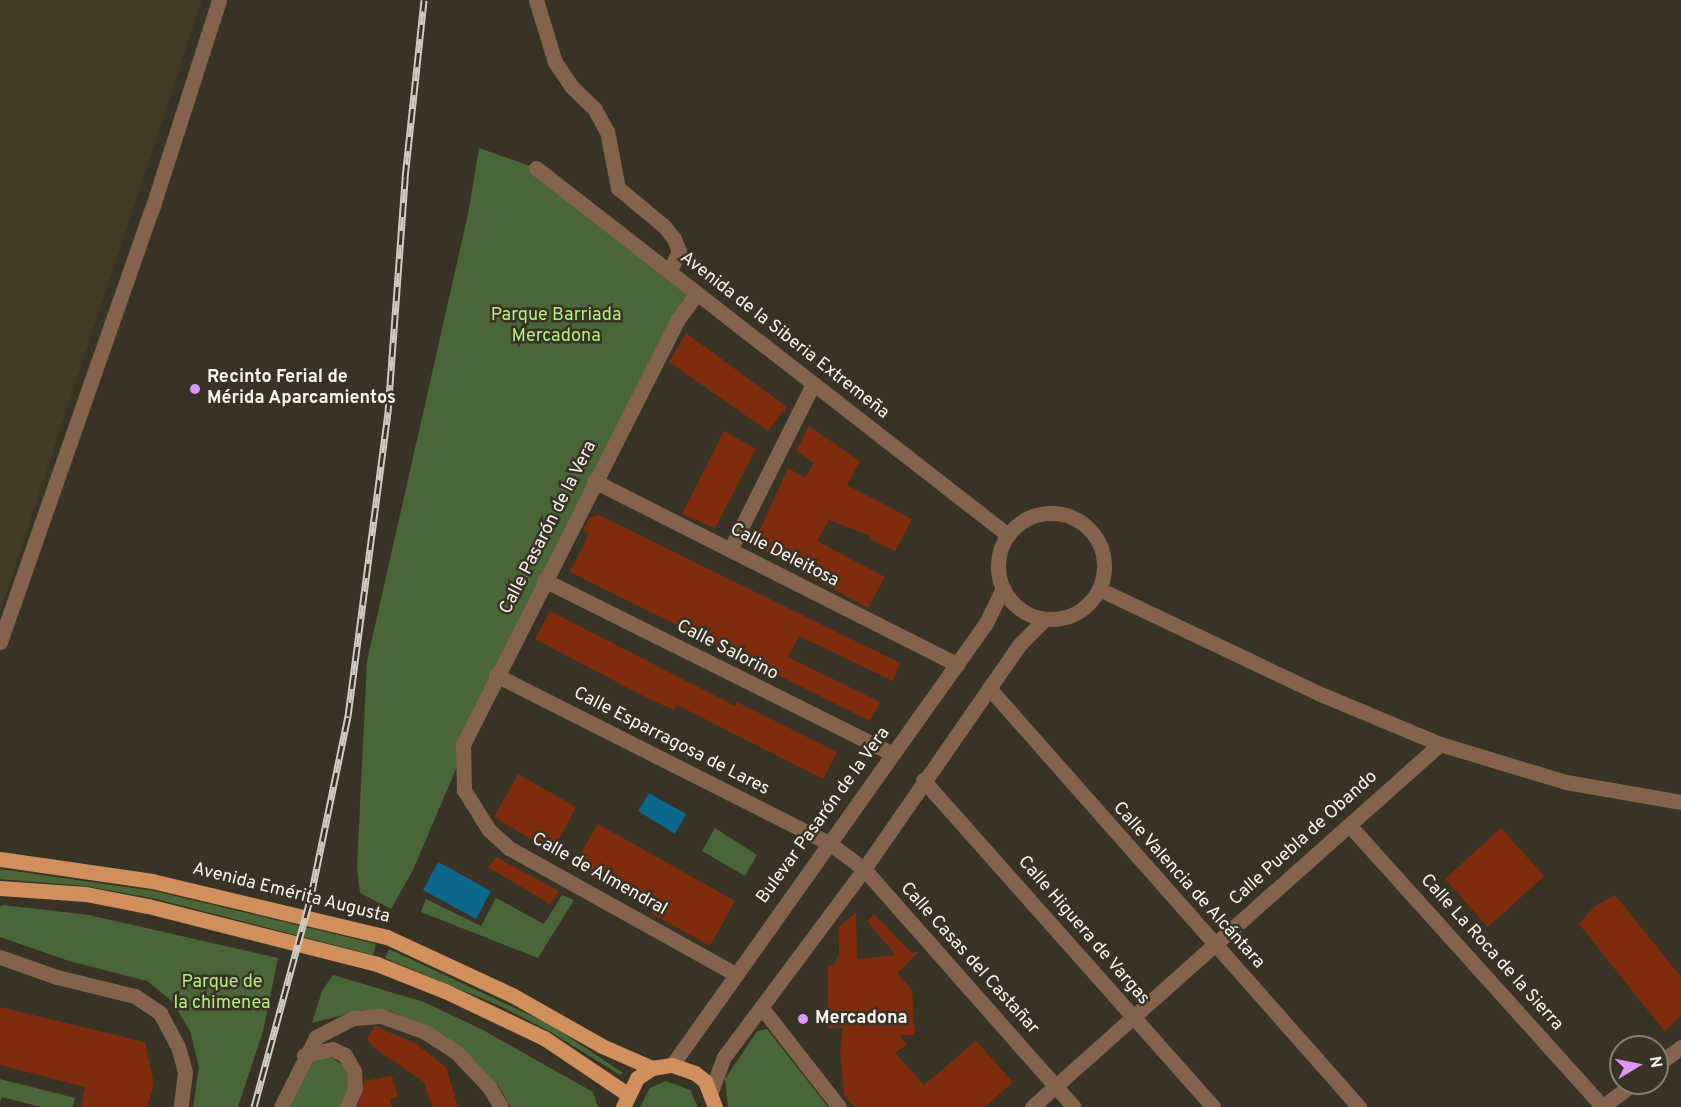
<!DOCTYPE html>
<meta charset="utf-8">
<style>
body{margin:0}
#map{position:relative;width:1681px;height:1107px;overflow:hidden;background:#393326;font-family:Overpass,sans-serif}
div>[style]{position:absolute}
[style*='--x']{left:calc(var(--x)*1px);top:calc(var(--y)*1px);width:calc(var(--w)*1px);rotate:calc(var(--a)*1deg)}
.built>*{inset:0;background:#423926}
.green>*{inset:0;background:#4a6537}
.water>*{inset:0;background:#0c688d}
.building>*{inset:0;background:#7e2b0e}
.minor>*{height:15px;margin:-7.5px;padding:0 7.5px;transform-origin:7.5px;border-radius:7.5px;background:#83634b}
.minor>.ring{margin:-7.5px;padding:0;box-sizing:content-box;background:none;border:15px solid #83634b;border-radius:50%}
.major>*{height:15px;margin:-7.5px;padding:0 7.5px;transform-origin:7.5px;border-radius:7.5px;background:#d18f5e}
.rail>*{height:7px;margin-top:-3.5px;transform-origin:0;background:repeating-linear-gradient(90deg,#393326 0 14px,#d0cbc2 0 28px);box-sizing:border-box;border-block:2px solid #d0cbc2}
.dots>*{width:16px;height:16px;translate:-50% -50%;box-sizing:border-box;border:3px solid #393326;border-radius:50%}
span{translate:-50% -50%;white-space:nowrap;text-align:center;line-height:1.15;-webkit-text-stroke:5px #393326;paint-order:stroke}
.park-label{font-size:18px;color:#b0ed82}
.street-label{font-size:18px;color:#f7f3eb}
.poi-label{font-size:18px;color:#f7f3eb;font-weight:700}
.left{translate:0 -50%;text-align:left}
.north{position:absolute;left:1609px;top:1035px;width:60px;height:60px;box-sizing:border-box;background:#393326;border:2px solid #858075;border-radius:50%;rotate:80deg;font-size:16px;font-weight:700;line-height:24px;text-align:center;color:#f7f3eb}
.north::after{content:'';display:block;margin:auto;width:21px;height:27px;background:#de98f2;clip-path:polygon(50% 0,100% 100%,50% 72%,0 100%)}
</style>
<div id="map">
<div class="built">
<i style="clip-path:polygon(0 0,202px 0,0 612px)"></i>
</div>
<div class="green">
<i style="clip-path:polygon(479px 148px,536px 168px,697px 293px,496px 675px,413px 870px,391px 909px,360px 893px,357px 867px,367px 661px,468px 214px)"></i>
<i style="clip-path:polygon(715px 828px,757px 855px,745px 876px,702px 851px)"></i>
<i style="clip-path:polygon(0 869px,154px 891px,376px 944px,373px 955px,152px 898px,85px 886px,0 879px)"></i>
<i style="clip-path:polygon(562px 895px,574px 900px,538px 958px,421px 912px,426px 899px,481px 926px,496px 898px,544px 924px)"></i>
<i style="clip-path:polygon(4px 905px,89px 915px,278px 958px,263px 1031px,238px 1107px,193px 1107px,199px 1067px,190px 1031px,172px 1001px,147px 981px,69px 961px,0 937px,0 906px)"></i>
<i style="clip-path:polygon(389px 949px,551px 1025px,623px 1073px,620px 1075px,549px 1031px,500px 1006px,385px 958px)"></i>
<i style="clip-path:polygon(333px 975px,424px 1002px,481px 1029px,593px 1092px,598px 1107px,511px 1107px,498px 1086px,460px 1048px,426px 1026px,390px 1011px,363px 1010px,312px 1023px,322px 991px)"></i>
<i style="clip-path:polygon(767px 1029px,828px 1107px,728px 1107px,725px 1079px,757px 1031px)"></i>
<i style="clip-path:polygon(317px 1057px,332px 1058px,348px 1068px,350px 1089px,341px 1107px,288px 1107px,304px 1067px)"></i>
<i style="clip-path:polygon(0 1079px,75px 1098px,73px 1107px,41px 1107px,2px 1097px,0 1102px)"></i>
<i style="clip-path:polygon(666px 1081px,690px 1090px,698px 1107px,640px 1107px,650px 1088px)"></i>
</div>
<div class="water">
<i style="clip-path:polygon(649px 793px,686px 814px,675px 834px,638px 811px)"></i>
<i style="clip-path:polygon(438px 862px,491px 891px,476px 919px,423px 890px)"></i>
</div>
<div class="building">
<i style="clip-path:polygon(686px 333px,787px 407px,768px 431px,669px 362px)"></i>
<i style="clip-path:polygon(809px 426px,860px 461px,847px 485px,912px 519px,895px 551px,869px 539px,871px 536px,829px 520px,817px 541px,885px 577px,868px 608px,753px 545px,788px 468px,805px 478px,814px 463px,796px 451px)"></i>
<i style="clip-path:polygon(724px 431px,756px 449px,715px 528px,682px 514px)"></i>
<i style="clip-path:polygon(599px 515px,900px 663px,893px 681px,799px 636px,788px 657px,880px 702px,870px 721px,570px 572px,589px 534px,583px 531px,590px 517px)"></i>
<i style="clip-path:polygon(550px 611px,735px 706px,737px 702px,837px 752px,823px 779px,677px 705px,674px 710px,647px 698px,535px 639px)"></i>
<i style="clip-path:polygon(518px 774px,576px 807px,552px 852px,494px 817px)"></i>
<i style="clip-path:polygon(598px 824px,735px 901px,710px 946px,652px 914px,655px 908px,572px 868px)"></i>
<i style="clip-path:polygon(1501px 828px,1544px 876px,1488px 927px,1445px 879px)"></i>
<i style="clip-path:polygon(496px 857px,559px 891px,550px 904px,488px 867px)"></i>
<i style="clip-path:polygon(1615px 895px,1681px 977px,1681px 1015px,1665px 1032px,1579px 924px,1594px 907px)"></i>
<i style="clip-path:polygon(856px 913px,857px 959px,896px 955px,867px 921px,874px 914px,912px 953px,919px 952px,897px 973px,912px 990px,915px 1035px,899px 1035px,907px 1045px,895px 1053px,924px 1085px,976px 1041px,1013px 1082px,985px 1107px,854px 1107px,844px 1095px,840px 1053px,843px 1028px,828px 1028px,828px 965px,834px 965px,839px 953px,838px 927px)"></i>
<i style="clip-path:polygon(0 1007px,145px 1042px,154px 1084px,147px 1107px,81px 1107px,85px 1087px,0 1065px)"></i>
<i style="clip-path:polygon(375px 1026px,415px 1043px,446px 1067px,458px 1107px,432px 1107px,424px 1082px,373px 1047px,367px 1038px)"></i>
<i style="clip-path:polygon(392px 1076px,398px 1097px,390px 1099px,392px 1107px,358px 1107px,364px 1081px)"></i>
</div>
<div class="minor">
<i style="--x:536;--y:0;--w:65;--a:73"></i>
<i style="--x:555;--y:62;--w:30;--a:56"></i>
<i style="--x:572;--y:87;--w:30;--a:44"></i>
<i style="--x:594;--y:108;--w:26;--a:61"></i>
<i style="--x:607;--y:131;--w:58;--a:79.1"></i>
<i style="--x:618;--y:188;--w:60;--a:39.6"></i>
<i style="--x:664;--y:226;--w:16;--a:52"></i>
<i style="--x:674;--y:239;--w:13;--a:67"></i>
<i style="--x:679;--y:251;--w:23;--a:115"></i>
<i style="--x:536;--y:168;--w:598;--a:37.87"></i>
<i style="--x:697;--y:293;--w:32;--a:126"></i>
<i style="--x:678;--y:319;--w:476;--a:116.8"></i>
<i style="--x:463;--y:744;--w:46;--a:88.8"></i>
<i style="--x:464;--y:790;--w:47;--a:58"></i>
<i style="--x:489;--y:830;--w:27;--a:42"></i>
<i style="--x:509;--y:848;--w:257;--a:29.1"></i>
<i style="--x:594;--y:481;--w:407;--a:26.8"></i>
<i class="ring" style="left:998px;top:513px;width:91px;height:91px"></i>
<i style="--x:730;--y:550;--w:186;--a:-63.4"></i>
<i style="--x:544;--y:580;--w:390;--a:26.5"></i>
<i style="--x:1099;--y:589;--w:242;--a:25.4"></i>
<i style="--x:1318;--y:693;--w:132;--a:22.7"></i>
<i style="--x:1440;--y:744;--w:132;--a:16.8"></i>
<i style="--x:1566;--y:782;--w:117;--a:9.9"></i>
<i style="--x:0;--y:642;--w:459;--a:-70.7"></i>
<i style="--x:152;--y:209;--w:219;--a:-72.2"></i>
<i style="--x:496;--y:675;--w:373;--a:26.8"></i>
<i style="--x:829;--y:843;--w:44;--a:36.6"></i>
<i style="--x:864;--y:869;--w:317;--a:48.6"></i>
<i style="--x:989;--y:688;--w:559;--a:48.55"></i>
<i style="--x:923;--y:780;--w:437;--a:48.4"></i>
<i style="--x:1350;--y:826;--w:378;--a:48"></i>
<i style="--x:0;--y:957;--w:60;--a:19.3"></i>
<i style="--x:57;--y:977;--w:80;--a:13.7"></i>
<i style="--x:135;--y:996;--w:30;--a:34"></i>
<i style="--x:160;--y:1013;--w:38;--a:62"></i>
<i style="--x:178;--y:1047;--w:26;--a:74"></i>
<i style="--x:185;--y:1072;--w:35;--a:97"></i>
<i style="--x:762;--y:1008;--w:125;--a:52.1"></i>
<i style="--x:304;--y:1055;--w:29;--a:-12"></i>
<i style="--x:332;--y:1049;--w:14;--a:25"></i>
<i style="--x:345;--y:1055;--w:18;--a:61"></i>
<i style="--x:354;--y:1071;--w:17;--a:87"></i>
<i style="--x:355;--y:1088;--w:21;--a:113"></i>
<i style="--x:672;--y:1065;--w:542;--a:-54.61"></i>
<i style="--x:986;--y:623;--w:39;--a:-64"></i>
<i style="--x:1657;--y:1065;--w:30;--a:-37"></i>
<i style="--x:711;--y:1092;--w:37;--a:-70"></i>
<i style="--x:724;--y:1057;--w:234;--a:-53.3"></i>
<i style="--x:864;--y:869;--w:274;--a:-55.3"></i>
<i style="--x:1020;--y:644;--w:35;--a:-45"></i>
<i style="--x:281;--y:1107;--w:78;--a:-63.4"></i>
<i style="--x:316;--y:1037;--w:42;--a:-27.2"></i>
<i style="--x:353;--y:1018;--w:28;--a:-4"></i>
<i style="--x:381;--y:1016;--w:47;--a:20"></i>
<i style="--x:425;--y:1032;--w:38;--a:33"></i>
<i style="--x:457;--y:1053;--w:47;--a:46.7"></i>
<i style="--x:489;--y:1087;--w:23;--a:59"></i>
<i style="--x:1032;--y:1107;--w:546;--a:-41.66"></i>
<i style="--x:1602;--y:1107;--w:40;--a:-37"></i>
</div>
<div class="major">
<i style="--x:0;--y:859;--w:154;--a:8.2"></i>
<i style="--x:152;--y:881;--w:242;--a:13.4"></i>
<i style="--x:387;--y:937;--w:138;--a:24.9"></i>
<i style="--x:512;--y:995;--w:103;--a:29.5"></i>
<i style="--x:602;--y:1046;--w:55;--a:23.7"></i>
<i style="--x:0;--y:888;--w:86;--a:4"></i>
<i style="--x:86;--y:894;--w:63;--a:11"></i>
<i style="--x:148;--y:906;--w:236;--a:14.2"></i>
<i style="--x:377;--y:964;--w:73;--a:21.7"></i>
<i style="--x:445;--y:991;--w:110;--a:25.4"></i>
<i style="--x:544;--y:1038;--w:99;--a:33.9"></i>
<i style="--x:623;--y:1107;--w:32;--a:-64"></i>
<i style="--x:637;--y:1078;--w:18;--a:-34"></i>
<i style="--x:652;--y:1068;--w:20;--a:-9"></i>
<i style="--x:672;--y:1065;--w:24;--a:19"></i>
<i style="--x:695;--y:1073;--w:13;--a:39"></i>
<i style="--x:705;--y:1081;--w:28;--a:69"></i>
</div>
<div class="rail">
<i style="--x:254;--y:1107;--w:219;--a:-74.9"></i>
<i style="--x:311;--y:896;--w:184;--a:-78.4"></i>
<i style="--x:348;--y:716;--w:307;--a:-82.5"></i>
<i style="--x:388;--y:412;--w:235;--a:-85.8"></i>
<i style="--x:405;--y:178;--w:179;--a:-83.9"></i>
</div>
<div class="dots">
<i style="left:195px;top:389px;background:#de98f2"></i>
<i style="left:803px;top:1019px;background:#de98f2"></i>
</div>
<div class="park-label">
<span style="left:556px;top:327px">Parque Barriada<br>Mercadona</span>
<span style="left:222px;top:994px">Parque de<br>la chimenea</span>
</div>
<div class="street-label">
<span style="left:784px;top:336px;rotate:38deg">Avenida de la Siberia Extremeña</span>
<span style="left:549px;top:528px;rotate:-63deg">Calle Pasarón de la Vera</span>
<span style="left:784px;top:556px;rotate:27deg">Calle Deleitosa</span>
<span style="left:727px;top:651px;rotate:27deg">Calle Salorino</span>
<span style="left:671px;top:742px;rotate:27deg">Calle Esparragosa de Lares</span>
<span style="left:824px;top:816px;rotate:-54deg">Bulevar Pasarón de la Vera</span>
<span style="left:1304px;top:839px;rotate:-42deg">Calle Puebla de Obando</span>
<span style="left:599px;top:875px;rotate:29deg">Calle de Almendral</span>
<span style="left:1188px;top:886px;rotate:48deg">Calle Valencia de Alcántara</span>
<span style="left:291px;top:894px;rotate:14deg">Avenida Emérita Augusta</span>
<span style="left:1083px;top:931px;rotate:49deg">Calle Higuera de Vargas</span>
<span style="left:1491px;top:953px;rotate:48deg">Calle La Roca de la Sierra</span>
<span style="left:969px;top:959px;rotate:48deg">Calle Casas del Castañar</span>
</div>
<div class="poi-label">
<span class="left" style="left:207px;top:389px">Recinto Ferial de<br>Mérida Aparcamientos</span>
<span class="left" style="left:815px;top:1019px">Mercadona</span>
</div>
<div class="north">N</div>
</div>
